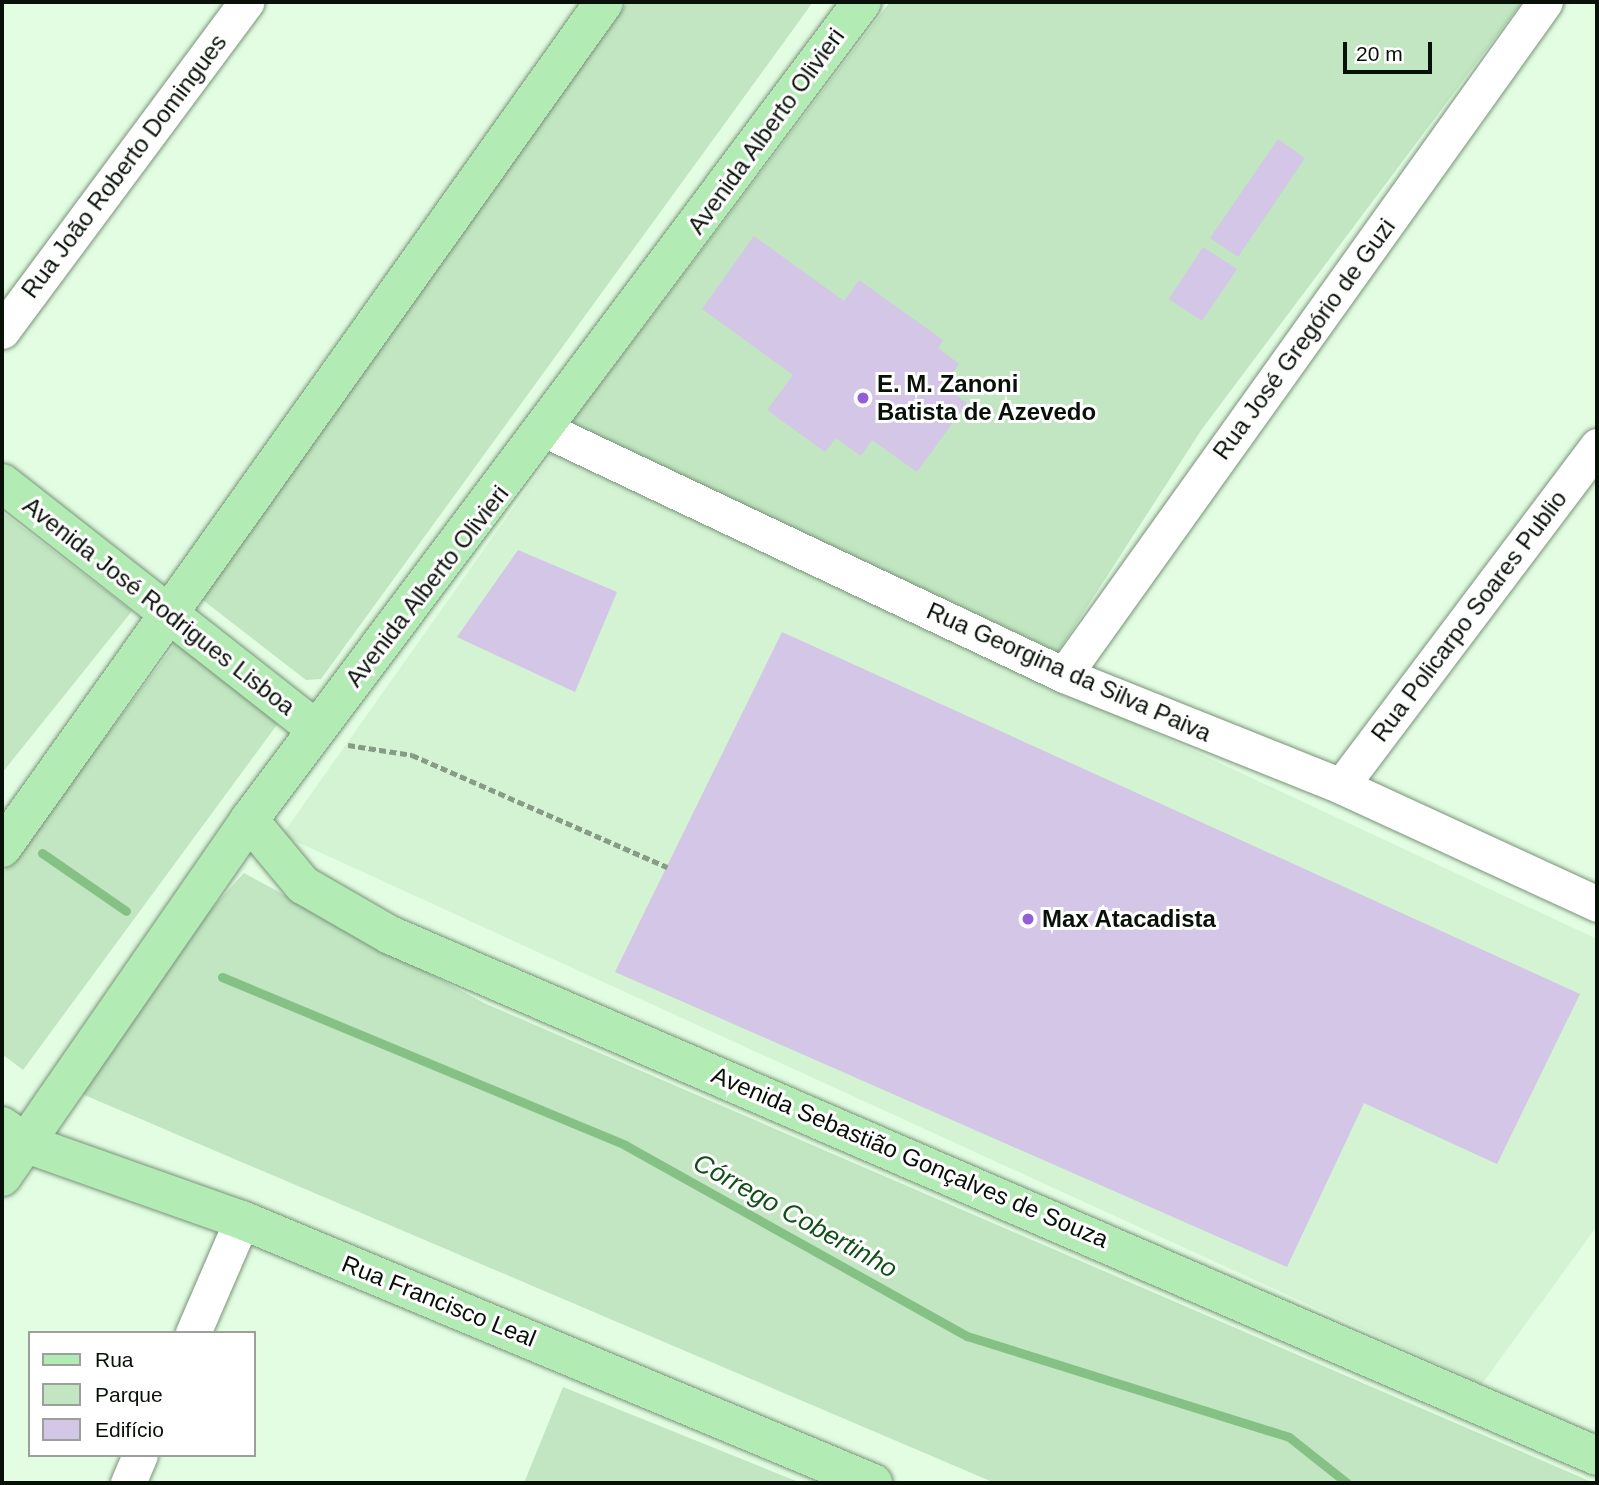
<!DOCTYPE html>
<meta charset="utf-8">
<style>
body{margin:0}
#map{position:relative;width:1599px;height:1485px;overflow:hidden;background:#e2fde2;font-family:Helvetica,sans-serif}
div>[style]{position:absolute}
[style*='--x']{left:calc(var(--x)*1px);top:calc(var(--y)*1px);width:calc(var(--w)*1px);rotate:calc(var(--a)*1deg)}
.built>*{inset:0;background:#d3f3d2}
.green>*{inset:0;background:#c1e6c1}
.stream>*{height:9px;margin:-4.5px;padding:0 4.5px;transform-origin:4.5px;border-radius:4.5px;background:#85c085}
.building>*{inset:0;background:#d3c6e6}
.path>*{height:4.5px;margin-top:-2.25px;transform-origin:0;background:repeating-linear-gradient(90deg,#879b87 0 7px,transparent 0 10.5px)}
.roads{filter:drop-shadow(0 0 2px #799279) drop-shadow(0 0 2px #799279)}
.minor>*{height:35px;margin:-17.5px;padding:0 17.5px;transform-origin:17.5px;border-radius:17.5px;background:#fff}
.major>*{height:38px;margin:-19px;padding:0 19px;transform-origin:19px;border-radius:19px;background:#b2ecb4}
.dots>*{width:19px;height:19px;translate:-50% -50%;box-sizing:border-box;border:4px solid #fff;border-radius:50%}
span{translate:-50% -50%;white-space:nowrap;text-align:center;line-height:1.15;-webkit-text-stroke:6px #fff;paint-order:stroke}
.street-label{font-size:24px;color:#081108}
.poi-label{font-size:24px;color:#081108;font-weight:700}
.left{translate:0 -50%;text-align:left}
.water-label{font-size:26px;color:#114f18;font-style:italic}
.frame{position:absolute;inset:0;border:4px solid #081108;pointer-events:none}
.legend{position:absolute;left:28px;top:1331px;width:228px;height:126px;box-sizing:border-box;background:#fff;border:2px solid #9ca09c;margin:0;padding:9px 12px;list-style:none;font-size:21px;color:#081108}
.legend li{display:flex;align-items:center;gap:14px;height:35px}
.legend b{width:35px;border:2px solid #9ca09c}
.scale{position:absolute;left:1343px;top:42px;width:89px;height:32px;box-sizing:border-box;border:4px solid #081108;border-top:0;padding-left:9px;font-size:21px;line-height:24px;white-space:nowrap;color:#081108;-webkit-text-stroke:5px #fff;paint-order:stroke}
</style>
<div id="map">
<div class="built">
<i style="clip-path:polygon(553px 452px,1597px 939px,1597px 1226px,1482px 1384px,282px 835px)"></i>
</div>
<div class="green">
<i style="clip-path:polygon(628px 2px,813px 2px,321px 679px,306px 680px,195px 594px)"></i>
<i style="clip-path:polygon(890px 2px,1522px 2px,1202px 429px,1058px 652px,570px 424px)"></i>
<i style="clip-path:polygon(2px 512px,132px 611px,2px 773px)"></i>
<i style="clip-path:polygon(179px 639px,279px 722px,23px 1070px,2px 1054px,2px 874px)"></i>
<i style="clip-path:polygon(244px 873px,484px 1003px,1594px 1483px,995px 1483px,82px 1094px,204px 917px)"></i>
<i style="clip-path:polygon(563px 1387px,801px 1483px,524px 1483px)"></i>
</div>
<div class="stream">
<i style="--x:42;--y:853;--w:102;--a:34.6"></i>
<i style="--x:222;--y:977;--w:437;--a:22.6"></i>
<i style="--x:625;--y:1145;--w:392;--a:29.2"></i>
<i style="--x:967;--y:1336;--w:337;--a:17.4"></i>
<i style="--x:1289;--y:1437;--w:74;--a:38.4"></i>
</div>
<div class="building">
<i style="clip-path:polygon(1278px 139px,1305px 158px,1238px 257px,1210px 238px)"></i>
<i style="clip-path:polygon(754px 236px,844px 301px,859px 280px,943px 340px,938px 348px,959px 364px,943px 386px,967px 403px,917px 472px,872px 440px,861px 456px,836px 438px,825px 452px,767px 410px,793px 375px,702px 309px)"></i>
<i style="clip-path:polygon(1203px 247px,1237px 269px,1202px 321px,1169px 299px)"></i>
<i style="clip-path:polygon(518px 550px,617px 592px,575px 692px,457px 637px)"></i>
<i style="clip-path:polygon(782px 632px,1580px 994px,1497px 1164px,1364px 1103px,1287px 1267px,615px 972px)"></i>
</div>
<div class="path">
<i style="--x:348;--y:745;--w:65;--a:8.9"></i>
<i style="--x:412;--y:755;--w:279;--a:23.7"></i>
</div>
<div class="roads">
<div class="minor">
<i style="--x:2;--y:331;--w:410;--a:-53.4"></i>
<i style="--x:546;--y:430;--w:573;--a:25.31"></i>
<i style="--x:1064;--y:675;--w:298;--a:21.8"></i>
<i style="--x:1341;--y:786;--w:282;--a:24.7"></i>
<i style="--x:1064;--y:675;--w:827;--a:-54.45"></i>
<i style="--x:1341;--y:786;--w:426;--a:-53"></i>
<i style="--x:193;--y:1333;--w:123;--a:-66.6"></i>
<i style="--x:128;--y:1483;--w:30;--a:-67"></i>
</div>
<div class="major">
<i style="--x:2;--y:483;--w:399;--a:38.1"></i>
<i style="--x:249;--y:820;--w:85;--a:50.3"></i>
<i style="--x:303;--y:885;--w:100;--a:29.9"></i>
<i style="--x:390;--y:935;--w:1315;--a:23.35"></i>
<i style="--x:2;--y:848;--w:1038;--a:-54.56"></i>
<i style="--x:2;--y:1126;--w:31;--a:36"></i>
<i style="--x:27;--y:1144;--w:228;--a:19.5"></i>
<i style="--x:242;--y:1220;--w:684;--a:22.63"></i>
<i style="--x:2;--y:1177;--w:434;--a:-55.3"></i>
<i style="--x:249;--y:820;--w:1022;--a:-53.15"></i>
</div>
</div>
<div class="dots">
<i style="left:863px;top:398px;background:#955dd6"></i>
<i style="left:1028px;top:919px;background:#955dd6"></i>
</div>
<div class="street-label">
<span style="left:766px;top:131px;rotate:-54deg">Avenida Alberto Olivieri</span>
<span style="left:124px;top:166px;rotate:-53deg">Rua João Roberto Domingues</span>
<span style="left:1304px;top:339px;rotate:-54deg">Rua José Gregório de Guzi</span>
<span style="left:427px;top:586px;rotate:-52deg">Avenida Alberto Olivieri</span>
<span style="left:159px;top:606px;rotate:38deg">Avenida José Rodrigues Lisboa</span>
<span style="left:1469px;top:616px;rotate:-53deg">Rua Policarpo Soares Publio</span>
<span style="left:1069px;top:672px;rotate:24deg">Rua Georgina da Silva Paiva</span>
<span style="left:910px;top:1157px;rotate:23deg">Avenida Sebastião Gonçalves de Souza</span>
<span style="left:439px;top:1301px;rotate:22deg">Rua Francisco Leal</span>
</div>
<div class="poi-label">
<span class="left" style="left:877px;top:398px">E. M. Zanoni<br>Batista de Azevedo</span>
<span class="left" style="left:1042px;top:919px">Max Atacadista</span>
</div>
<div class="water-label">
<span style="left:795px;top:1216px;rotate:29deg">Córrego Cobertinho</span>
</div>
<div class="frame"></div>
<ul class="legend">
<li><b style="height:9px;background:#b2ecb4"></b>Rua</li>
<li><b style="height:19px;background:#c1e6c1"></b>Parque</li>
<li><b style="height:19px;background:#d3c6e6"></b>Edifício</li>
</ul>
<div class="scale">20 m</div>
</div>
